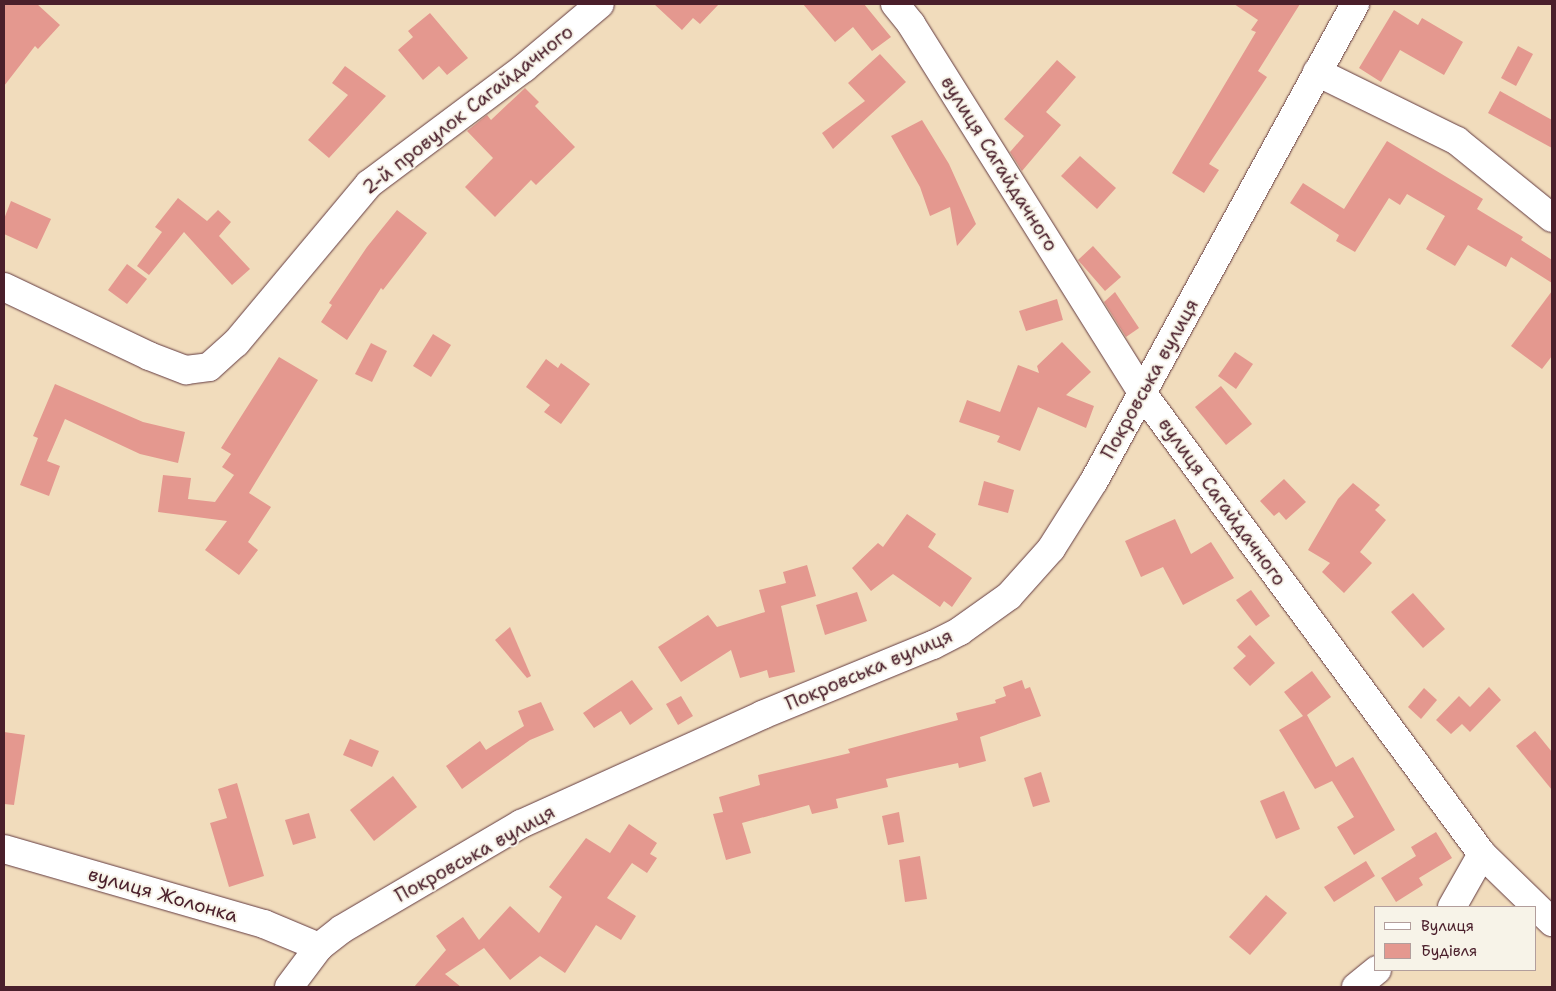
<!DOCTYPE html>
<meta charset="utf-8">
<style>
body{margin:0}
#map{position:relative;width:1556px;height:991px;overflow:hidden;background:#f1dcbc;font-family:"Shantell Sans",sans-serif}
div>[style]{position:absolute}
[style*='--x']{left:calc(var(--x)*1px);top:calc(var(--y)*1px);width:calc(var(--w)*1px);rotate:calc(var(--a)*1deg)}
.building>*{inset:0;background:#e4988f}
.roads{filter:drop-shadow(0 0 1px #633b41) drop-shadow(0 0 1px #633b41)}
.minor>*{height:28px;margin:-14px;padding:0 14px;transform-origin:14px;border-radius:14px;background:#fff}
span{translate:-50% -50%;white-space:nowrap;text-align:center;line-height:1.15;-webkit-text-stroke:4px #f7f3e8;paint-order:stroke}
.street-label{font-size:19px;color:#4a1f2b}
.frame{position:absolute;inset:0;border:5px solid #4a1f2b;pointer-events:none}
.legend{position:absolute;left:1374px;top:906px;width:162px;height:65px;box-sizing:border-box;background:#f7f3e8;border:1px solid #b29e9c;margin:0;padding:6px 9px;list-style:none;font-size:15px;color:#4a1f2b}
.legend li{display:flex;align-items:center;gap:10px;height:25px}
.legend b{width:25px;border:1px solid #b29e9c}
</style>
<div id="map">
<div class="building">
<i style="clip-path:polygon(4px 4px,37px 4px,60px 25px,38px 49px,35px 46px,4px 86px)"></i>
<i style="clip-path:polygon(654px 4px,719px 4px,700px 24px,693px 18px,682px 30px)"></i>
<i style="clip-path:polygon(803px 4px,864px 4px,891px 37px,872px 51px,853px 27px,835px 42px)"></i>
<i style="clip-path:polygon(1234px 4px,1300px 4px,1258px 71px,1267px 77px,1209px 164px,1219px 170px,1204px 193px,1172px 173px,1256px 32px,1251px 30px,1258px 20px)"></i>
<i style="clip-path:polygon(1394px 10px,1418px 25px,1422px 18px,1463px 42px,1444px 75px,1400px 50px,1381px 82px,1359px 68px)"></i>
<i style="clip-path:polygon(430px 13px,468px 58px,447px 75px,439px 66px,423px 80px,398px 50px,413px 37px,408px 31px)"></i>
<i style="clip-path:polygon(1518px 46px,1533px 54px,1516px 86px,1501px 78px)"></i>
<i style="clip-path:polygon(880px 54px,906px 82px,833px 149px,822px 133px,865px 101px,848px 83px)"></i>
<i style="clip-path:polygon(1057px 60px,1076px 77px,1046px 112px,1061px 125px,1022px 171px,1010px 152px,1024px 136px,1004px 119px)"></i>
<i style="clip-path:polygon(345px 66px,386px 96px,329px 158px,308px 140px,348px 95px,332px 83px)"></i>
<i style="clip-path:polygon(525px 88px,539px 102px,535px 106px,575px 147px,536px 185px,531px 180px,495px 217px,465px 187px,493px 158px,467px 131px,487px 115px,491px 120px)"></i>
<i style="clip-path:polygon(1500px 91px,1552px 120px,1552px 148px,1488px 113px)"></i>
<i style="clip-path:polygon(922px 120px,949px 164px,976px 224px,957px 246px,950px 207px,930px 216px,920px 187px,891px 136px)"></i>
<i style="clip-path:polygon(1387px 141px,1483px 199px,1477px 209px,1523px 237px,1521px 240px,1552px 260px,1552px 283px,1511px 257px,1506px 267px,1468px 245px,1455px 266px,1426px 249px,1445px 216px,1407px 194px,1400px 205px,1389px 198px,1355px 252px,1336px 241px,1339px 235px,1290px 203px,1303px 183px,1344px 209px)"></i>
<i style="clip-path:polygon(1080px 156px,1116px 188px,1097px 209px,1061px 176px)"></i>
<i style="clip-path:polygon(178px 198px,207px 221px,218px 210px,231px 222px,219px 236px,250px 269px,232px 285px,184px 232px,149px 275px,137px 266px,162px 232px,155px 227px)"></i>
<i style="clip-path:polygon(11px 201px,51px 219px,37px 249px,4px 234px,4px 219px)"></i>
<i style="clip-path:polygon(397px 210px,427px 233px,383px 290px,381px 288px,347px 340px,321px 322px,332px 305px,329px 303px,367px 247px)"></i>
<i style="clip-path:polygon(1093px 246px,1121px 277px,1105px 291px,1078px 260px)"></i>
<i style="clip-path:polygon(127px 264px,147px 279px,127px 304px,108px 290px)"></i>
<i style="clip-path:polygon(1552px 291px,1552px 356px,1542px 369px,1511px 346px)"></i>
<i style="clip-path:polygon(1115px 292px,1139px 328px,1126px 337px,1104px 302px)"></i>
<i style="clip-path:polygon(1057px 299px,1063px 320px,1026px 331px,1019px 311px)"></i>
<i style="clip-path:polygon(433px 334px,451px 345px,431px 377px,413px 366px)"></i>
<i style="clip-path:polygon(1062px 342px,1091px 372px,1066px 395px,1094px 406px,1086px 428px,1038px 407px,1020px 451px,997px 442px,1000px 436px,959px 422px,967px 400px,1000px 412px,1018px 365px,1039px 373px,1037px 366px)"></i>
<i style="clip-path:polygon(371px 343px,387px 351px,372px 382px,355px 374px)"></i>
<i style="clip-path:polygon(1235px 352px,1253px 364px,1236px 389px,1218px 376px)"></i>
<i style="clip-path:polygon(279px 357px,318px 380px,249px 493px,271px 507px,248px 542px,258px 550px,239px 575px,205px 550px,227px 521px,158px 512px,163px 475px,191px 478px,188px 499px,215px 502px,234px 475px,222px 467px,231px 454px,221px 448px)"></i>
<i style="clip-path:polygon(546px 359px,558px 368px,561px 363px,590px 384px,561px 424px,544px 412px,550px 405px,526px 387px)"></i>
<i style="clip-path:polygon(55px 384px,143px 422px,185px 432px,178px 463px,140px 454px,65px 419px,47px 461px,60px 466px,49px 496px,20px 485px,38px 438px,33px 436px)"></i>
<i style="clip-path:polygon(1221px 386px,1252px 424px,1226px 445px,1195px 407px)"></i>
<i style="clip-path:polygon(1284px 479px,1306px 502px,1286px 520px,1279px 512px,1274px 516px,1260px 501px)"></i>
<i style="clip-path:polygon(984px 481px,1014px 490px,1008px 513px,978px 505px)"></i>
<i style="clip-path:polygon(1353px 483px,1380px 505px,1375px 510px,1386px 520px,1360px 552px,1372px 563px,1344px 593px,1322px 572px,1330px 563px,1308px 550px,1338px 499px)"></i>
<i style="clip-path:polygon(907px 514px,936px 534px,928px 547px,972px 578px,952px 607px,944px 601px,940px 607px,893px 574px,871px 591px,852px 568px,878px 543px,883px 547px)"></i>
<i style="clip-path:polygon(1175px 519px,1191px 554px,1211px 542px,1234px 578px,1183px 605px,1163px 567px,1141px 577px,1125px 541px)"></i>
<i style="clip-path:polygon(807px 565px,816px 596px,781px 606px,795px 672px,769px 678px,767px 670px,740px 678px,731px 650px,681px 682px,658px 647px,708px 615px,717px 627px,765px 612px,759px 590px,786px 583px,783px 572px)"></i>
<i style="clip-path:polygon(1251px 590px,1270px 616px,1256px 626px,1236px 600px)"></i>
<i style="clip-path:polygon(857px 592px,867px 621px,825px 635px,816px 605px)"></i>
<i style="clip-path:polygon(1413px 593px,1445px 629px,1423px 648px,1391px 612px)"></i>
<i style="clip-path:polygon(510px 627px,531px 676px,527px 678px,495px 640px)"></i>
<i style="clip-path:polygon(1250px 635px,1275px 663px,1250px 686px,1233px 668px,1246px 656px,1237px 647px)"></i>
<i style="clip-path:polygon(1312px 671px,1331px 697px,1307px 715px,1336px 767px,1353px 757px,1395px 830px,1354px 855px,1337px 827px,1354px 817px,1332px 781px,1315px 789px,1279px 730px,1303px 716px,1284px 692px)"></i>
<i style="clip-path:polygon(632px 680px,653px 709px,630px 725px,621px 711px,594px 728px,583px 713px)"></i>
<i style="clip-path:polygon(1022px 680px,1025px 689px,1030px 687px,1041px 716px,980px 737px,986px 761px,959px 768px,958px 763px,886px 779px,888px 787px,836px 799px,838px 808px,812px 814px,809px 805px,742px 823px,751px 853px,726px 860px,713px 814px,723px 812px,719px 797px,760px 785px,758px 775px,850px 753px,848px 749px,958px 720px,956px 713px,996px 703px,995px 700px,1006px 696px,1003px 687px)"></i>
<i style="clip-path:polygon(1489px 687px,1501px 700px,1470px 732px,1462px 724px,1451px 734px,1436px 720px,1459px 696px,1470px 707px)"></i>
<i style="clip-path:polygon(1424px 688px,1437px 700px,1421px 719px,1408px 707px)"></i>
<i style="clip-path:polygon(681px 696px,693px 716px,678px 725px,666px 704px)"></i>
<i style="clip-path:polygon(541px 702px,554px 730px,530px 740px,462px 789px,446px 766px,480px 741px,486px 750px,524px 726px,518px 711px)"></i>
<i style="clip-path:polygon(1535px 731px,1552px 752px,1552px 790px,1516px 746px)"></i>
<i style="clip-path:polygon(4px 732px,25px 735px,14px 805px,4px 804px)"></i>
<i style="clip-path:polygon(350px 739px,379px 751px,372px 767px,343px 755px)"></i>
<i style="clip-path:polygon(1041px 772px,1050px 802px,1033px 807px,1024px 778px)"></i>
<i style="clip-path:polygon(393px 776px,417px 807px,374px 841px,350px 810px)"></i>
<i style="clip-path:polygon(237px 783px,264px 876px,229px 887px,210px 823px,227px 818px,218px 789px)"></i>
<i style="clip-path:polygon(1284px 791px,1300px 829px,1276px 839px,1260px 801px)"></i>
<i style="clip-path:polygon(899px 812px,904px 842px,888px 845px,882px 816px)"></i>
<i style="clip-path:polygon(309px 813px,316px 838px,293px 845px,285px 820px)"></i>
<i style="clip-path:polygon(629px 824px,657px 843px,650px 854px,657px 858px,647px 873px,632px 863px,607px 898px,636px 916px,621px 940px,596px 925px,565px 973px,540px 956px,510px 980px,484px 948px,445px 974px,461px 987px,414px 987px,446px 950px,436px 936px,463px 917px,479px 940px,510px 906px,539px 933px,562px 897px,549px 887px,586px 838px,610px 853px)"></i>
<i style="clip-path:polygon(1436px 832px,1452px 858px,1419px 878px,1423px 885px,1396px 902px,1381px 878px,1416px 856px,1411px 847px)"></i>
<i style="clip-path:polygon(920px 856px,927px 899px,905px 902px,899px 860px)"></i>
<i style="clip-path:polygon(1366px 861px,1375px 876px,1334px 902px,1324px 887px)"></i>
<i style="clip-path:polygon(1266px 895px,1287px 913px,1250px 955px,1229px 937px)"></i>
</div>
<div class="roads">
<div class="minor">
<i style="--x:895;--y:4;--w:26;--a:51"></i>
<i style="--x:911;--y:24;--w:437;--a:57.9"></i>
<i style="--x:1143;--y:394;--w:571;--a:53.61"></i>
<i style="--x:1482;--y:854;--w:98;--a:44.2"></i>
<i style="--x:1317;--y:72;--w:156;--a:26.2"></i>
<i style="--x:1457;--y:141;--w:122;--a:39"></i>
<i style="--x:4;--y:287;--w:161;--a:25.4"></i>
<i style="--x:149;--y:356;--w:40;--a:21"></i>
<i style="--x:186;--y:370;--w:23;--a:-7"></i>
<i style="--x:209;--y:367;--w:36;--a:-42"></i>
<i style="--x:236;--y:343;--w:207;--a:-50.1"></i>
<i style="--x:369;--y:184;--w:194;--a:-36.8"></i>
<i style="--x:524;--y:68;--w:99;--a:-40.1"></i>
<i style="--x:4;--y:849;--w:271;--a:16.1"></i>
<i style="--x:264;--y:924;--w:60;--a:22.7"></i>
<i style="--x:1452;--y:907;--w:61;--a:-60.5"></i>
<i style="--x:289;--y:987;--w:50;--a:-53.1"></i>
<i style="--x:319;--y:947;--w:29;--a:-38"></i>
<i style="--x:342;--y:929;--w:208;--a:-30.4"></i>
<i style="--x:521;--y:824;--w:265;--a:-24.3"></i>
<i style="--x:762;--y:715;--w:185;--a:-22.3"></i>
<i style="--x:933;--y:645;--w:30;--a:-27"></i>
<i style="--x:960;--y:631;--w:60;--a:-35.5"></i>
<i style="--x:1009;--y:596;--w:63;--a:-48.2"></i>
<i style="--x:1051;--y:549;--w:80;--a:-57.7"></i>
<i style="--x:1094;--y:481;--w:544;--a:-61.31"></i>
<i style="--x:1356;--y:987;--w:27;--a:-39"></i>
</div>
</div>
<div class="street-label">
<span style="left:468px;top:110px;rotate:-38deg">2-й провулок Сагайдачного</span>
<span style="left:999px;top:164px;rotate:58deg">вулиця Сагайдачного</span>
<span style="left:1150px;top:379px;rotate:-61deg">Покровська вулиця</span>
<span style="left:1222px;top:502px;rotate:54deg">вулиця Сагайдачного</span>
<span style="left:869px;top:670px;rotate:-23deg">Покровська вулиця</span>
<span style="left:475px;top:854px;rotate:-29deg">Покровська вулиця</span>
<span style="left:163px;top:895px;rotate:16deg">вулиця Жолонка</span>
</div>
<div class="frame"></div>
<ul class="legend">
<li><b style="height:6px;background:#fff"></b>Вулиця</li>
<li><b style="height:14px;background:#e4988f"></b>Будівля</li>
</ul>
</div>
